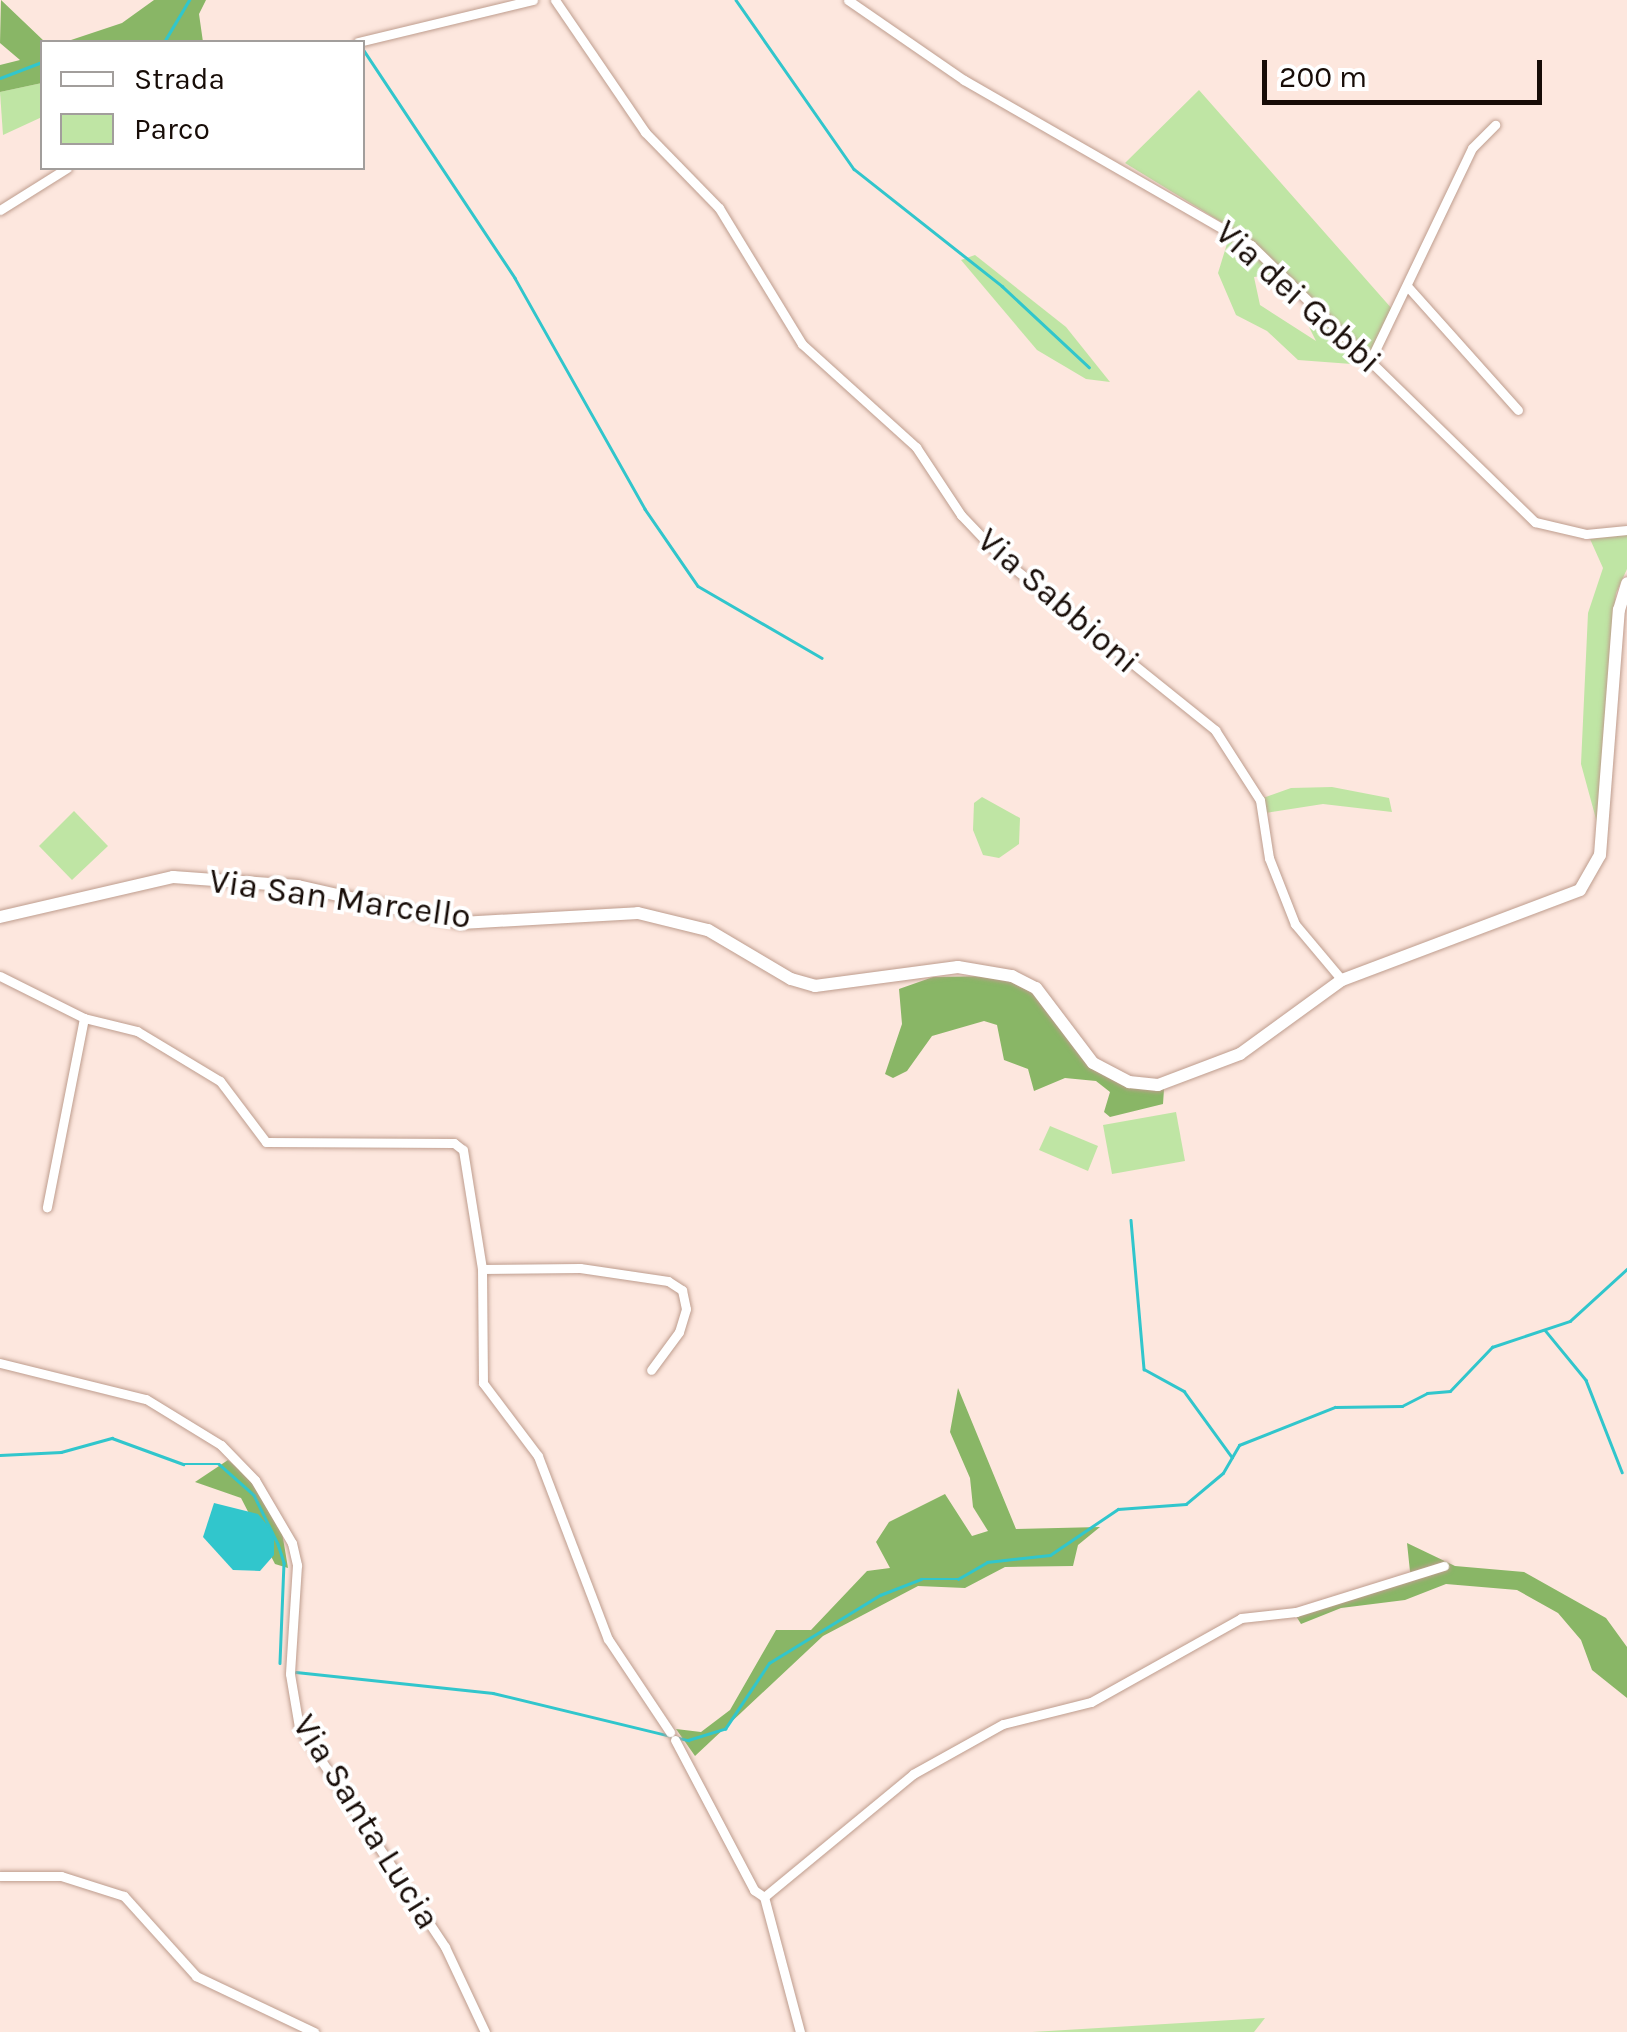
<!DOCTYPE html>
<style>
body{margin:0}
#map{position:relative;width:1627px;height:2032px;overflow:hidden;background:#fde7de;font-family:Karla,sans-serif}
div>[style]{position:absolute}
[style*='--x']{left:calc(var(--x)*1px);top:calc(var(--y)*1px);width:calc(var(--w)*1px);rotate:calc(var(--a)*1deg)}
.green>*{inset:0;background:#bfe5a4}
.forest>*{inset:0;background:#89b666}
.water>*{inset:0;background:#31c6cc}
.stream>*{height:2.5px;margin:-1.25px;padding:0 1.25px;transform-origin:1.25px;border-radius:1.25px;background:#31c6cc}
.roads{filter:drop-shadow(0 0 2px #be9d8e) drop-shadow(0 0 2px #be9d8e)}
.minor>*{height:9px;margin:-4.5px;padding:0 4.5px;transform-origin:4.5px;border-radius:4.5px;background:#fff}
.secondary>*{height:12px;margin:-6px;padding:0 6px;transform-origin:6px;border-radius:6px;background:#fff}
span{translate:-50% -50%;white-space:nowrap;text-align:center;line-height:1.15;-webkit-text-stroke:8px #fff;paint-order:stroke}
.street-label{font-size:35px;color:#170c07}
.legend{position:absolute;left:40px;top:40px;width:325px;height:130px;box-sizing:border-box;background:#fff;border:2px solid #a29e9c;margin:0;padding:12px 18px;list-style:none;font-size:30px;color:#170c07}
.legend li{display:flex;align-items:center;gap:20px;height:50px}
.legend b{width:50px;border:2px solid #a29e9c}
.scale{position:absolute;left:1262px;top:60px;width:280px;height:45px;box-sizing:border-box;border:5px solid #170c07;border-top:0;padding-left:12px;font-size:30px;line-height:35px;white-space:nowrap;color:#170c07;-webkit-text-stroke:8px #fff;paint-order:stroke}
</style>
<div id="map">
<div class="green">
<i style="clip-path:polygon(42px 83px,42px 117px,3px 135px,0 92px)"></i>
<i style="clip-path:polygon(1199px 90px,1393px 310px,1370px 356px,1249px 239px,1125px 163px)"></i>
<i style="clip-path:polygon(1230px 234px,1276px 274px,1254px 277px,1260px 305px,1316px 341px,1304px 317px,1310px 306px,1365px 365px,1298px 360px,1267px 331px,1236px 315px,1218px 273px)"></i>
<i style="clip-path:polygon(975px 255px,1066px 327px,1110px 382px,1086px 379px,1037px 350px,961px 260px)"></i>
<i style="clip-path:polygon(1627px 535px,1627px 569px,1616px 593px,1611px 636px,1599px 830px,1581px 764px,1588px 613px,1603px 568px,1590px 539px)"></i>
<i style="clip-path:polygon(1332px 787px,1389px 798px,1392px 812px,1323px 804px,1265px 813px,1263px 798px,1291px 788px)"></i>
<i style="clip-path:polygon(982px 797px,1020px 818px,1019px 844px,999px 858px,983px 855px,973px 830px,974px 803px)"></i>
<i style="clip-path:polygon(74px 811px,108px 846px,72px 880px,39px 846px)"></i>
<i style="clip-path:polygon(1176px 1112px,1185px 1161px,1112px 1174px,1103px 1125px)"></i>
<i style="clip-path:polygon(1050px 1126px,1098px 1146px,1088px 1171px,1039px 1150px)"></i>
<i style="clip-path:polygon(1265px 2018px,1254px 2032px,1032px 2032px)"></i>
</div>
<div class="forest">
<i style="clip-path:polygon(1px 0,45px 42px,42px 83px,0 92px,0 65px,20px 60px,0 43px)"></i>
<i style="clip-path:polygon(154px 0,206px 0,199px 14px,203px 42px,65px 42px,122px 23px)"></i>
<i style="clip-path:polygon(999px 976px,1043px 998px,1088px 1063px,1164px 1089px,1163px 1104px,1110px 1117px,1104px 1112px,1110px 1092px,1096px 1081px,1065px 1078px,1034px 1091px,1028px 1069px,1004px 1060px,997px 1025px,984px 1021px,932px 1036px,907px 1071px,893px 1078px,885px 1074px,902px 1024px,899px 989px,933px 977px)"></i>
<i style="clip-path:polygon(958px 1388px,1016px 1529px,1100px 1527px,1078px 1545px,1073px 1566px,1005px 1567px,965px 1588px,918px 1586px,823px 1636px,695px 1756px,676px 1729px,701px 1732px,730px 1710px,776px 1630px,811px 1630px,867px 1571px,890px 1568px,876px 1542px,889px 1522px,945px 1494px,972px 1536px,988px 1531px,973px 1507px,970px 1478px,950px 1432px)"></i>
<i style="clip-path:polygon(228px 1460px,253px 1481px,282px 1532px,288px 1568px,275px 1564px,241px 1498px,195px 1482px)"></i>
<i style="clip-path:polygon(1407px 1543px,1455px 1566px,1524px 1572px,1606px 1618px,1627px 1647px,1627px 1698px,1592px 1670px,1581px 1640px,1558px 1613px,1517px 1590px,1446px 1584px,1405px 1600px,1341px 1608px,1301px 1624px,1296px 1616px,1411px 1581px)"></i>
</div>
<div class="water">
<i style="clip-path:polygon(214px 1503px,258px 1514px,274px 1533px,274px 1555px,260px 1571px,233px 1570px,203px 1537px)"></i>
</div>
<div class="stream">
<i style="--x:736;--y:0;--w:206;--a:55.1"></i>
<i style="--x:854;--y:169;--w:189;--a:38.3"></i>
<i style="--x:1002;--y:286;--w:119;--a:43"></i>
<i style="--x:164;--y:42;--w:49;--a:-59.2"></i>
<i style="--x:363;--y:49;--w:275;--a:56.4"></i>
<i style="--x:515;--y:278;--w:265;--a:60.6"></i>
<i style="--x:645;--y:509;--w:93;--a:55.5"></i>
<i style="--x:698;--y:586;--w:143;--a:30.1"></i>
<i style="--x:0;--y:78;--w:45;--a:-20.9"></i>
<i style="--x:1131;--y:1220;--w:150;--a:85"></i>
<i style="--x:1144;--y:1369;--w:46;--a:28.8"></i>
<i style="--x:1184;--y:1391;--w:82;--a:54"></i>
<i style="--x:1545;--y:1330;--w:65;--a:50.6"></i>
<i style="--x:1586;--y:1380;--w:99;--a:68.6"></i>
<i style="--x:0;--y:1455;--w:61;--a:-2.8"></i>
<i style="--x:61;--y:1452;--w:53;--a:-15.4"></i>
<i style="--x:112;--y:1438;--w:76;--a:20.1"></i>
<i style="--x:183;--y:1464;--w:36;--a:0"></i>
<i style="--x:219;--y:1464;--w:47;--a:41.5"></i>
<i style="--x:254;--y:1495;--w:55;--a:63.9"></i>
<i style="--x:278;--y:1544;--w:20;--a:72"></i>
<i style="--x:284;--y:1563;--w:100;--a:92.3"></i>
<i style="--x:296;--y:1672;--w:198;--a:6.1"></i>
<i style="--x:493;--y:1693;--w:201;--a:13.6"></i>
<i style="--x:688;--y:1740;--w:39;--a:-17"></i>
<i style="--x:725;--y:1729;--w:79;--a:-56.3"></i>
<i style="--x:769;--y:1663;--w:130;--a:-31.5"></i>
<i style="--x:880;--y:1595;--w:44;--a:-21.3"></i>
<i style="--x:921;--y:1579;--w:37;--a:0"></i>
<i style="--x:958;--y:1579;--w:34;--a:-30"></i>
<i style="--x:987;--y:1562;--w:63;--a:-6.3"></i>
<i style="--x:1050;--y:1555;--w:82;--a:-34.1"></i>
<i style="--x:1118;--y:1509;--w:68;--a:-4.2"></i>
<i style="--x:1186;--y:1504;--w:48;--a:-40"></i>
<i style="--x:1223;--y:1473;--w:32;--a:-60"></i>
<i style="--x:1239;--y:1445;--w:103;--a:-21.6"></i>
<i style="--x:1335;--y:1407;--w:67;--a:-0.9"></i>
<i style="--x:1402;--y:1406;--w:28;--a:-27"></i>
<i style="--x:1427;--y:1393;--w:23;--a:-5"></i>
<i style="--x:1450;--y:1391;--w:61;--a:-46.3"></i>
<i style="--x:1492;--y:1347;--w:82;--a:-18.4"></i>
<i style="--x:1570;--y:1321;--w:77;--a:-42.4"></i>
</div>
<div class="roads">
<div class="minor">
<i style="--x:555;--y:0;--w:160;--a:55.7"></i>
<i style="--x:645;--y:132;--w:106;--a:45.8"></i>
<i style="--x:719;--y:208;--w:159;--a:58.6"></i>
<i style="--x:802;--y:344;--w:154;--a:42.1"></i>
<i style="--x:916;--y:447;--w:82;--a:56.5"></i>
<i style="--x:961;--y:515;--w:64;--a:46.3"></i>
<i style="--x:1005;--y:561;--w:270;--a:38.8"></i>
<i style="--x:1215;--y:730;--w:83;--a:57.3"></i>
<i style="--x:1260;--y:800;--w:59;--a:81.2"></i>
<i style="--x:1269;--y:858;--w:71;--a:68.5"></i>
<i style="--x:1295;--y:924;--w:73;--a:50"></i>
<i style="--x:848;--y:0;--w:141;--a:34.6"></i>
<i style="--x:964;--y:80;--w:331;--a:29.9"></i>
<i style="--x:1251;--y:245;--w:397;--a:44.3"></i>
<i style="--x:1535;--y:522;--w:52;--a:13.2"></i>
<i style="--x:1586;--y:534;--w:41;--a:-5.6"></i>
<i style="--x:358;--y:42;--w:180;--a:-13.5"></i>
<i style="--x:0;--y:210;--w:79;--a:-32.1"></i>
<i style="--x:1408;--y:287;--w:165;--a:48.2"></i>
<i style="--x:1370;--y:361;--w:236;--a:-64.4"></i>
<i style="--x:1472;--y:148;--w:33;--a:-45"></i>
<i style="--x:0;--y:976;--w:94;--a:26.6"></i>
<i style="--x:84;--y:1018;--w:193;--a:101.1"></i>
<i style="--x:84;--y:1018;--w:55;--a:13.8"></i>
<i style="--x:137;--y:1031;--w:97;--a:31.1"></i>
<i style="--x:220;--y:1081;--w:76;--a:53"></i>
<i style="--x:266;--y:1142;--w:188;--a:0.3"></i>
<i style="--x:454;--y:1143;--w:11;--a:38"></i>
<i style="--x:463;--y:1150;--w:121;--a:80.9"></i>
<i style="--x:482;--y:1269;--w:98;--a:-0.6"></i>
<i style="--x:580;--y:1268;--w:89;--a:8.4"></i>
<i style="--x:668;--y:1281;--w:17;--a:33"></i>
<i style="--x:682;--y:1290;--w:19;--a:78"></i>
<i style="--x:686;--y:1309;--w:24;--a:107"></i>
<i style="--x:679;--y:1332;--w:47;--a:126.4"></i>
<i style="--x:482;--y:1269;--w:114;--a:89.5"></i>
<i style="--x:483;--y:1383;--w:91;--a:53"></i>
<i style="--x:538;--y:1456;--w:196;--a:69.1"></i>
<i style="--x:608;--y:1639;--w:112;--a:56.3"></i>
<i style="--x:0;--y:1363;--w:150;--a:13.9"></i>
<i style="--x:146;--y:1399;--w:88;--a:31.5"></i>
<i style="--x:221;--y:1445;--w:49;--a:45.8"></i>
<i style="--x:255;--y:1480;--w:73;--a:59.6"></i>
<i style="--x:292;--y:1543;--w:23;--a:77"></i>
<i style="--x:297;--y:1565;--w:109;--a:93.7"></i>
<i style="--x:290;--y:1674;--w:54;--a:80.4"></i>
<i style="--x:299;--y:1727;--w:264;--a:56.4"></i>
<i style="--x:445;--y:1947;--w:94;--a:64.8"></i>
<i style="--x:675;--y:1740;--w:170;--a:62.2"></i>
<i style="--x:754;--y:1890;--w:12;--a:35"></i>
<i style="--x:0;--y:1876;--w:61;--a:0"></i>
<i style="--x:61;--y:1876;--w:66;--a:17.6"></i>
<i style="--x:124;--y:1896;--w:108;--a:48"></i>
<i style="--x:196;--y:1976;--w:131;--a:25.4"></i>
<i style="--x:800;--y:2032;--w:140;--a:-104.9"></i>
<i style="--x:764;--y:1897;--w:193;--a:-39.5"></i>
<i style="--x:913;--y:1774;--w:103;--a:-29.1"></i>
<i style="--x:1003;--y:1724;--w:91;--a:-14"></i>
<i style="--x:1091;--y:1702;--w:172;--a:-29.2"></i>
<i style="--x:1241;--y:1618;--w:55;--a:-6.2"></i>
<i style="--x:1296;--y:1612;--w:155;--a:-17.3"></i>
</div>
<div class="secondary">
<i style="--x:0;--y:917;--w:178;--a:-13"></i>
<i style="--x:173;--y:877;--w:125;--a:4.1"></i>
<i style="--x:298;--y:886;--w:167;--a:12.8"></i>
<i style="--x:461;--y:923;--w:177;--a:-3.2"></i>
<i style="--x:638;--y:913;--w:72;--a:13.7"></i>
<i style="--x:708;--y:930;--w:96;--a:30.6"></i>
<i style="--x:791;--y:979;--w:25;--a:16"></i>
<i style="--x:815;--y:986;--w:144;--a:-7.6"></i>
<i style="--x:958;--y:967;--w:55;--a:9.5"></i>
<i style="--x:1012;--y:976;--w:27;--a:27"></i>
<i style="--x:1036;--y:988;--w:94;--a:52.8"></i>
<i style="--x:1093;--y:1063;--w:41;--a:27.8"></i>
<i style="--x:1129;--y:1082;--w:29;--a:6"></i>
<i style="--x:1158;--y:1085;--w:88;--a:-20.7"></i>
<i style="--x:1240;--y:1054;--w:126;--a:-36"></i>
<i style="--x:1342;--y:980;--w:254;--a:-20.7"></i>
<i style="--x:1580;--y:890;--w:40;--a:-60.3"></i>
<i style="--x:1600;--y:855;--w:246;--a:-85.6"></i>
<i style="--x:1619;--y:610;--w:28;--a:-73"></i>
</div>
</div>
<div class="street-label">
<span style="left:1298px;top:297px;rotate:42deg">Via dei Gobbi</span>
<span style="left:1058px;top:601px;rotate:41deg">Via Sabbioni</span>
<span style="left:340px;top:899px;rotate:8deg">Via San Marcello</span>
<span style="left:366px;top:1822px;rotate:58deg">Via Santa Lucia</span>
</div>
<ul class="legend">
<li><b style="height:12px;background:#fff"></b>Strada</li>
<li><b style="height:28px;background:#bfe5a4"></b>Parco</li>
</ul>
<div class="scale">200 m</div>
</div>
